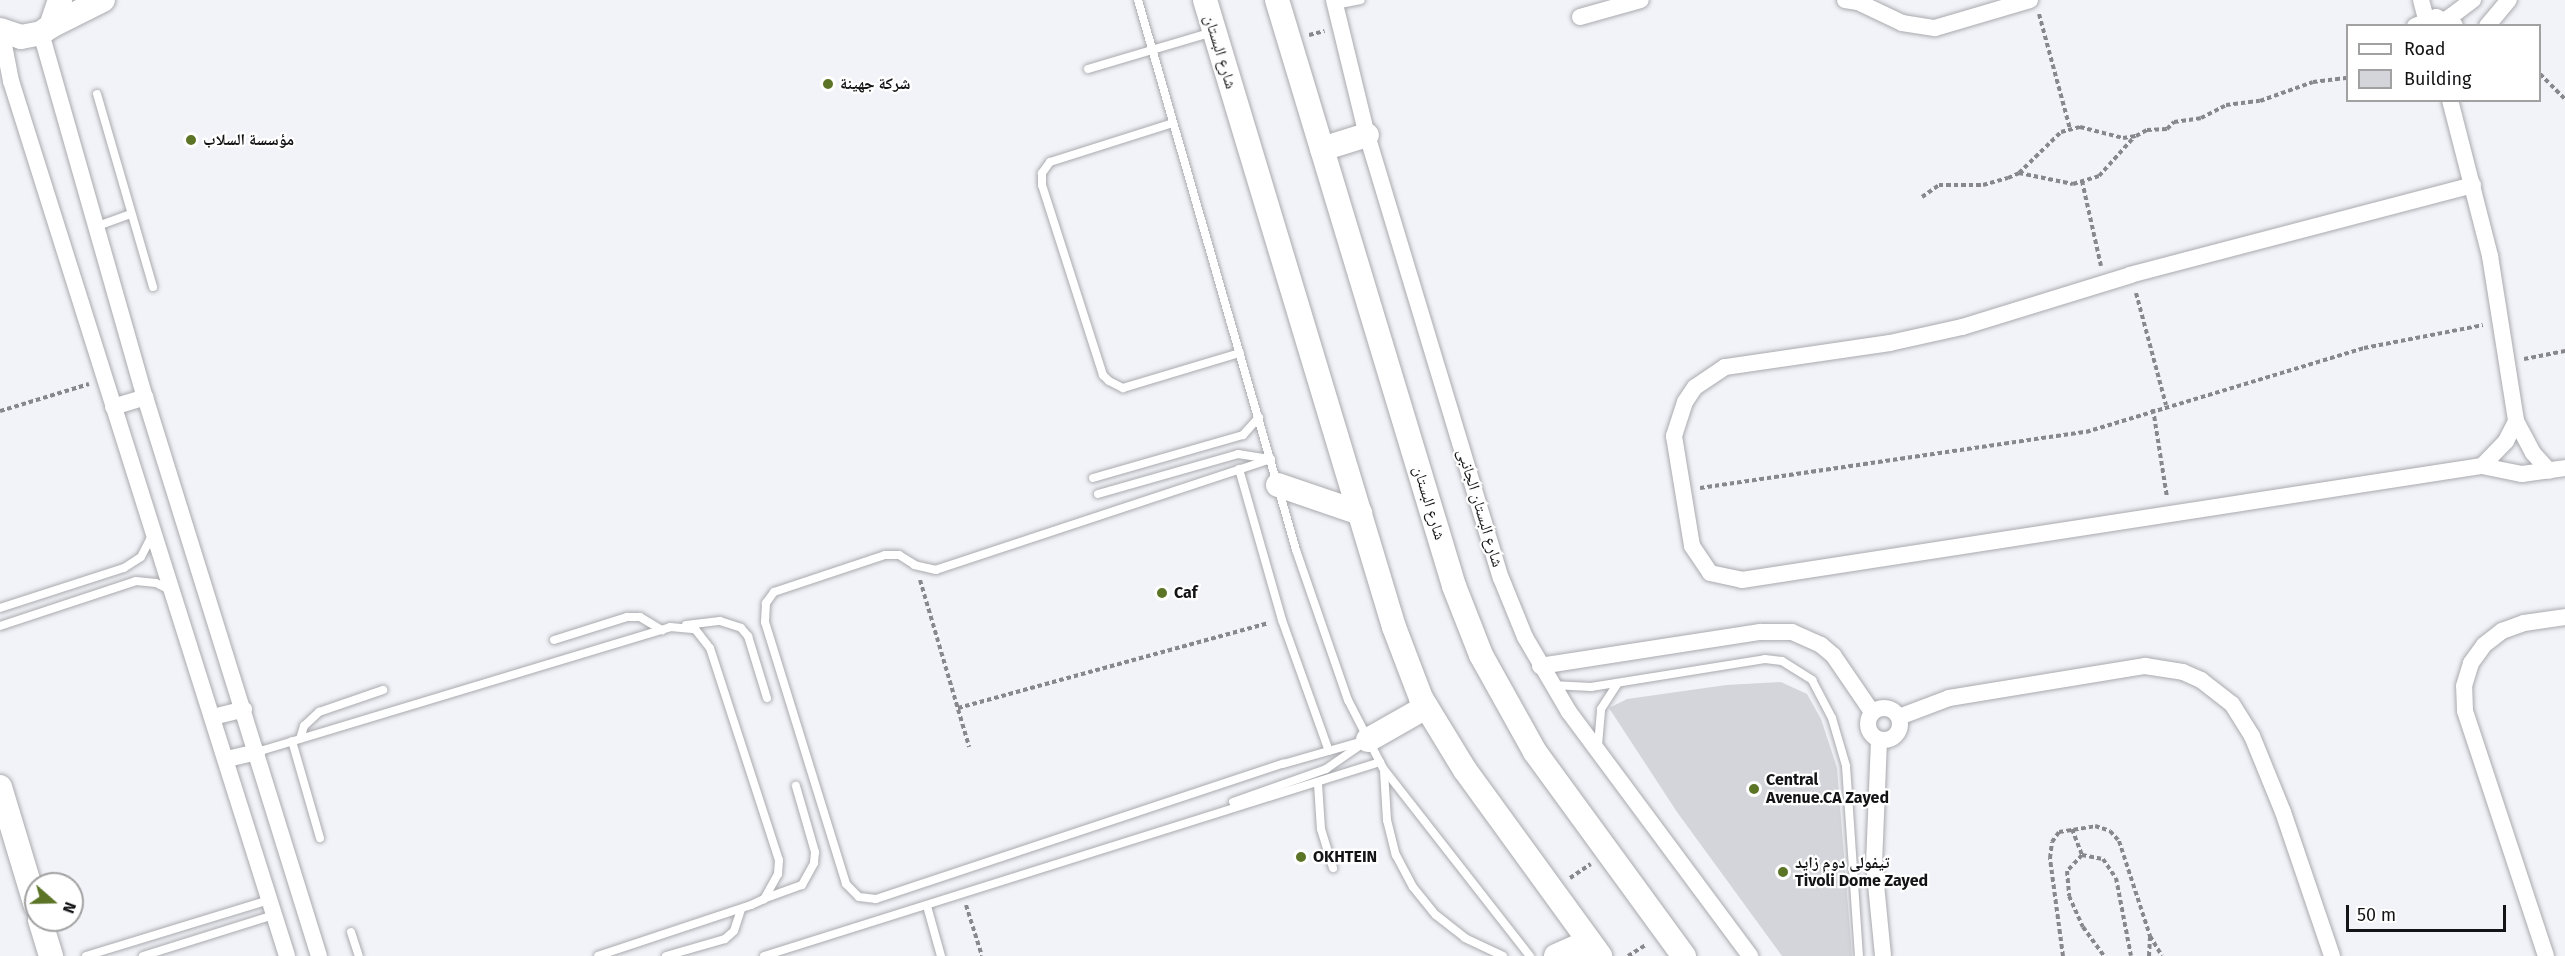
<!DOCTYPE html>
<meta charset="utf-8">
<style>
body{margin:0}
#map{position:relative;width:2565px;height:956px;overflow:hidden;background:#f2f3f8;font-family:"Fira Sans","Noto Naskh Arabic",sans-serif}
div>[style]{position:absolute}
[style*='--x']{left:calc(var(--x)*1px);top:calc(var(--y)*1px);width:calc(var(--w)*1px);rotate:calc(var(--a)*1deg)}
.building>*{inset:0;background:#d4d5da}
.path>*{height:4px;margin-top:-2px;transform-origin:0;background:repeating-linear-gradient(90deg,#88888c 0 4.5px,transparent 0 7.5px)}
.roads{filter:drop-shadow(0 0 2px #a9aaae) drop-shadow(0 0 2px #a9aaae)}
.lane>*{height:8px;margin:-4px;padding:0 4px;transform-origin:4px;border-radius:4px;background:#fff}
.street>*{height:16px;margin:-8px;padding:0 8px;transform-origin:8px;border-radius:8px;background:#fff}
.street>.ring{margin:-8px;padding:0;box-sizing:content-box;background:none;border:16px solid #fff;border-radius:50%}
.secondary>*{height:24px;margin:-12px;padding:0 12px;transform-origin:12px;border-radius:12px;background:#fff}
.dots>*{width:16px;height:16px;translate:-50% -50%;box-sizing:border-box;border:3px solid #fff;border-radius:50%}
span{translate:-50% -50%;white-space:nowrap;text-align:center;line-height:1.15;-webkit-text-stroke:4.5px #fff;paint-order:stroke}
.street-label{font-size:16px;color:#141416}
.poi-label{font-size:16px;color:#141416;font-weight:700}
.left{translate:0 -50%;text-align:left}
.legend{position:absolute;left:2346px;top:24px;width:195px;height:78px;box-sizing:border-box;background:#fff;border:2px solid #a1a1a2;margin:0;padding:8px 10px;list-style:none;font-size:18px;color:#141416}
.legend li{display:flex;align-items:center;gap:12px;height:30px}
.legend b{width:30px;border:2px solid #a1a1a2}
.north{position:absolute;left:24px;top:872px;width:60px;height:60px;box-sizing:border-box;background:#fff;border:2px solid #a1a1a2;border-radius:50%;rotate:110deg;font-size:16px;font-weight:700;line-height:24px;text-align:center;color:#141416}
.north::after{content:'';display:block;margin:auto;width:21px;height:27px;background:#5b7426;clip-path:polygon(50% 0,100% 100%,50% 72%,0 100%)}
.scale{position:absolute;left:2346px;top:905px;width:160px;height:27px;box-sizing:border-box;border:3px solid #141416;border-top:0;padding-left:8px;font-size:18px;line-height:21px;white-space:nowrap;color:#141416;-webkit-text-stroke:4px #fff;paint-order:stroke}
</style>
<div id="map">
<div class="building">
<i style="clip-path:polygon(1781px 682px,1807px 694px,1821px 719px,1837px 768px,1852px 956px,1782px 956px,1677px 812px,1609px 708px,1627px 699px,1726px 685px)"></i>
</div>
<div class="path">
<i style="--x:2039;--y:14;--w:119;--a:74.9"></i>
<i style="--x:1309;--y:35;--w:16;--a:-14"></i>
<i style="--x:2540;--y:74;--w:35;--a:45"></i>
<i style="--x:2019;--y:173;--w:55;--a:11.5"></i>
<i style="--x:2073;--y:184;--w:27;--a:-17"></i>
<i style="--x:2099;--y:176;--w:54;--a:-48"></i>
<i style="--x:2082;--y:181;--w:87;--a:77.4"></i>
<i style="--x:1922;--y:197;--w:21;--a:-35"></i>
<i style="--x:1939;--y:185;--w:44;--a:0"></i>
<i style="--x:1983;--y:185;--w:26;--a:-16"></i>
<i style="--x:2008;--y:178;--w:12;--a:-24"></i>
<i style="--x:2019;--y:173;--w:59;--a:-44.3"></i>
<i style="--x:2061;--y:132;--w:20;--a:-15"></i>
<i style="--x:2080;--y:127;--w:44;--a:14.3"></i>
<i style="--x:2123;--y:138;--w:13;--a:-9"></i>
<i style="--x:2136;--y:136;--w:13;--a:-29"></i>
<i style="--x:2147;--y:130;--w:20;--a:-3"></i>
<i style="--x:2167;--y:129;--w:10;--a:-45"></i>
<i style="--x:2174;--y:122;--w:27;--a:-8"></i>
<i style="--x:2201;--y:118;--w:28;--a:-27"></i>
<i style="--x:2226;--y:105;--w:34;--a:-7"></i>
<i style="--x:2260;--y:101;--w:56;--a:-19.7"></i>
<i style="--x:2313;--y:82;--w:35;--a:-7"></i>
<i style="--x:2136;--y:293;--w:116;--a:75"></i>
<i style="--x:2524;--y:359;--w:42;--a:-11"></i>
<i style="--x:2153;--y:409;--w:89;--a:81"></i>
<i style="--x:0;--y:411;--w:93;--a:-16.9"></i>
<i style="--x:1700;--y:488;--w:390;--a:-8.3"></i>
<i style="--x:2086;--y:432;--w:290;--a:-16.8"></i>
<i style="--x:2364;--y:348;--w:121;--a:-10.9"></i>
<i style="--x:920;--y:580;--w:174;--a:73.6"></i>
<i style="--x:958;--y:708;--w:322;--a:-15.3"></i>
<i style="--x:2072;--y:829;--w:28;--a:69"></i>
<i style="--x:2082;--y:855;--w:22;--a:133"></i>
<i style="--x:2067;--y:871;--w:25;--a:85"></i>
<i style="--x:2069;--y:896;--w:34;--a:66"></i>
<i style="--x:2083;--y:927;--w:36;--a:54"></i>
<i style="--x:2082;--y:855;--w:21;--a:11"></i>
<i style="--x:2103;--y:859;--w:23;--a:56"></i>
<i style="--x:2116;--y:878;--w:79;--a:79.1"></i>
<i style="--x:1570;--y:878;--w:25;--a:-34"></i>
<i style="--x:966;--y:905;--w:53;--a:72.6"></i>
<i style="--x:1628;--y:956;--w:22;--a:-32"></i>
<i style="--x:2063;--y:956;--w:99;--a:-97.6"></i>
<i style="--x:2050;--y:858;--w:16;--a:-83"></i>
<i style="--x:2052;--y:842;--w:12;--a:-55"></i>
<i style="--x:2059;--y:832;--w:36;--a:-9"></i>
<i style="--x:2095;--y:826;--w:16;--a:18"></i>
<i style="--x:2110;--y:831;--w:13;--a:48"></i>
<i style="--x:2119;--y:841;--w:100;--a:71.9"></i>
<i style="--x:2150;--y:936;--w:23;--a:59"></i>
<i style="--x:2149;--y:956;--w:20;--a:-87"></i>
</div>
<div class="roads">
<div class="lane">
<i style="--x:1138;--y:0;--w:572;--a:73.97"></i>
<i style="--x:1296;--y:550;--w:159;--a:70.9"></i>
<i style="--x:1348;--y:700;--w:76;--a:62.8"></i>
<i style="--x:1383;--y:768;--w:239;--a:52"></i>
<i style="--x:1335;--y:5;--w:26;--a:-11"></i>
<i style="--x:1088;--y:69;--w:130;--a:-16.5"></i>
<i style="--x:97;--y:94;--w:201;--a:73.8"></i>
<i style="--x:1173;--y:123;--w:129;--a:162.4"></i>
<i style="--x:1050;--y:162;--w:14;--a:126"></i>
<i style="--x:1042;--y:173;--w:12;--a:90"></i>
<i style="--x:1042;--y:185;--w:200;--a:72.2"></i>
<i style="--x:1103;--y:375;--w:8;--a:45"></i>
<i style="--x:1109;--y:381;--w:16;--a:27"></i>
<i style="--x:1123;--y:388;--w:122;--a:-16.7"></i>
<i style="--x:95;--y:227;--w:38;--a:-20"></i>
<i style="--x:1271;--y:459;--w:353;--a:161.7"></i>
<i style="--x:936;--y:570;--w:22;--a:-167"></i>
<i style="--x:915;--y:565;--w:19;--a:-148"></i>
<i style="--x:899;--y:555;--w:14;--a:180"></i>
<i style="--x:885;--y:555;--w:117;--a:161.6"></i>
<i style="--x:774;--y:592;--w:14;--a:126"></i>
<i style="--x:766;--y:603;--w:19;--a:93"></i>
<i style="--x:765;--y:622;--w:274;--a:72.8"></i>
<i style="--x:846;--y:884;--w:18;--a:45"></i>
<i style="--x:859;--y:897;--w:17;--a:7"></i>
<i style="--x:876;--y:899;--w:429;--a:-18.4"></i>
<i style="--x:1283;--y:764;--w:87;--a:-15.9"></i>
<i style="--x:1239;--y:469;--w:157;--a:74.1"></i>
<i style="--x:1282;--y:620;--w:139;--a:70.3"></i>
<i style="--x:1093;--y:478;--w:156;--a:-16"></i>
<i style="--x:1243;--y:435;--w:24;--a:-48"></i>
<i style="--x:1098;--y:494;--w:146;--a:-15.9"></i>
<i style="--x:1238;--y:454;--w:33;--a:9"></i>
<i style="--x:0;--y:608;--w:130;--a:-17.9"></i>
<i style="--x:124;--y:568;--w:20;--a:-33"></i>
<i style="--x:141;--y:557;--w:25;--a:-63"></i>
<i style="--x:686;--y:625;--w:34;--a:-7"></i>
<i style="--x:720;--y:621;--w:22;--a:18"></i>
<i style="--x:741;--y:628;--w:11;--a:49"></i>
<i style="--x:748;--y:636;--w:65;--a:73"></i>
<i style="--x:0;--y:626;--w:143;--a:-18.3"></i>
<i style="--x:136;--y:581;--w:20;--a:6"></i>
<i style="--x:156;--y:583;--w:16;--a:27"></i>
<i style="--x:554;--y:640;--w:77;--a:-17.5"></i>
<i style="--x:627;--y:617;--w:13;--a:0"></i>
<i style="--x:640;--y:617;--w:26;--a:31"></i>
<i style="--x:1552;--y:685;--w:39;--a:3"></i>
<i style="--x:1591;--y:687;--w:176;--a:-9.1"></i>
<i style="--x:1765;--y:659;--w:17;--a:7"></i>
<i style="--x:1782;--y:661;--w:36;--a:32"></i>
<i style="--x:1812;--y:680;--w:43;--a:62.2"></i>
<i style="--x:1832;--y:718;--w:50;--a:73.7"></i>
<i style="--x:1846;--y:766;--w:190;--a:86.1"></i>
<i style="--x:300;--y:739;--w:14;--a:-73"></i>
<i style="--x:304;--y:726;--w:21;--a:-43"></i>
<i style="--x:319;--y:712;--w:68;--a:-19"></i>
<i style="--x:292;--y:741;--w:101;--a:73.9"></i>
<i style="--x:1598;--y:745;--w:36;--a:-85"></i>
<i style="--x:1601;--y:709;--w:31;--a:-57"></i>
<i style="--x:257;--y:752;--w:432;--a:-16.8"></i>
<i style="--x:670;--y:627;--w:25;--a:5"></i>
<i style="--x:695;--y:629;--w:24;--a:52"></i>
<i style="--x:710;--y:648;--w:223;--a:72"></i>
<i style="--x:779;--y:860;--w:14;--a:94"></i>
<i style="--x:778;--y:874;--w:29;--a:119"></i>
<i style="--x:764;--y:899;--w:14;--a:155"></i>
<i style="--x:751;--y:905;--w:161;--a:161.6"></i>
<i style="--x:1384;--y:771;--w:49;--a:86.5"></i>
<i style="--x:1387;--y:820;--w:36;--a:76"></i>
<i style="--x:1396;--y:855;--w:36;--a:62"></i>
<i style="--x:1413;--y:887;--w:36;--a:51"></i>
<i style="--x:1436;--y:915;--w:37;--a:38"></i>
<i style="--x:1465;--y:938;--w:42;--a:25.3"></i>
<i style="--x:1318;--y:784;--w:45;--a:86.2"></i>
<i style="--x:1321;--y:829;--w:41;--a:72.9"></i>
<i style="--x:1233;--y:802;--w:99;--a:-19.5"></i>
<i style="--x:1326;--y:769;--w:47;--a:-34.7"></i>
<i style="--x:766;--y:898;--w:38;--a:-20"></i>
<i style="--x:802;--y:885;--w:25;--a:-61"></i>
<i style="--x:814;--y:863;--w:11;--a:-85"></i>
<i style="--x:815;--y:852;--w:69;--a:-106.1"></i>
<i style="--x:927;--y:906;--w:52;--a:74.4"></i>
<i style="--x:351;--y:932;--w:25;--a:72"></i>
<i style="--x:86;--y:956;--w:191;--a:-17"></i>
<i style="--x:143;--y:956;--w:137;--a:-17.4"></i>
<i style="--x:666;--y:956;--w:61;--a:-16.1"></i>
<i style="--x:725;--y:939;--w:12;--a:-42"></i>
<i style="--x:734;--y:931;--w:23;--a:-72"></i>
<i style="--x:764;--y:956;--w:646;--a:-17.48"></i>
</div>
<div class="street">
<i style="--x:1334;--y:0;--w:139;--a:76.3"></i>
<i style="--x:1367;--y:135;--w:463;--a:73.2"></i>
<i style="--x:1501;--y:578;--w:64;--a:67.9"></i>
<i style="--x:1525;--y:637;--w:87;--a:59.6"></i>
<i style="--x:1569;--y:712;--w:304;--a:53.4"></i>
<i style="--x:1845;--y:0;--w:13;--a:9"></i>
<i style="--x:1858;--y:2;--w:49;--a:25.5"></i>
<i style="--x:1902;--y:23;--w:33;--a:9"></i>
<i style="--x:1935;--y:28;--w:99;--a:-16.4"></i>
<i style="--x:2421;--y:0;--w:20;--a:75"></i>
<i style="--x:1580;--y:17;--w:63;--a:-15.6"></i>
<i style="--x:2446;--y:20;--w:34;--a:-37"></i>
<i style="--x:2415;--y:26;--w:23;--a:-23"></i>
<i style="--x:2436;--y:17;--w:21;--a:25"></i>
<i style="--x:2487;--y:26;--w:34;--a:-50"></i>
<i style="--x:1;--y:30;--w:52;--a:78.9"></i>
<i style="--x:11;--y:81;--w:917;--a:72.49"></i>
<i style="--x:41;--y:33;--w:379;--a:74.1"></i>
<i style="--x:145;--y:397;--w:585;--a:72.71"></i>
<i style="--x:2450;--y:100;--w:161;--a:75.6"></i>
<i style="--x:2490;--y:256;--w:167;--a:81"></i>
<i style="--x:2516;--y:421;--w:36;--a:62"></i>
<i style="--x:2533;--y:453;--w:24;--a:48"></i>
<i style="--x:2473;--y:185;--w:354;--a:165.3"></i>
<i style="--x:2131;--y:275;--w:177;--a:162.9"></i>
<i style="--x:1962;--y:327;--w:74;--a:167.5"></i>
<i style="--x:1890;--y:343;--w:167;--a:171.7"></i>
<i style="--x:1725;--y:367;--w:36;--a:146"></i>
<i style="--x:1695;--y:387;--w:18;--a:124"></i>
<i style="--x:1685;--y:402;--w:36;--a:108"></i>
<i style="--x:1674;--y:436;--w:111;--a:80.7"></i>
<i style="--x:1692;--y:546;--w:32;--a:56"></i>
<i style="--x:1710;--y:573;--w:33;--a:12"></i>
<i style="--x:1742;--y:580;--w:749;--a:-8.76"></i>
<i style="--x:2482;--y:466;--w:41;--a:11.3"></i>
<i style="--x:2522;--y:474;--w:43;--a:-7.9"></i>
<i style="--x:113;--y:407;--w:34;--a:-17"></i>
<i style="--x:2482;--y:466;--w:35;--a:-46"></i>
<i style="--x:2506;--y:441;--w:22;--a:-63"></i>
<i style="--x:1540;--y:666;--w:223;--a:-8.8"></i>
<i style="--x:1760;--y:632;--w:32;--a:0"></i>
<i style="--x:1792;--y:632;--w:32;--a:24"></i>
<i style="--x:1821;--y:645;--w:16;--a:40"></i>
<i style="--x:1833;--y:655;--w:69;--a:55.6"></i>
<i class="ring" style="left:1868px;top:708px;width:16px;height:16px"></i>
<i style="--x:213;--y:717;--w:32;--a:-14"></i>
<i style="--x:1899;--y:717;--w:53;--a:-20.8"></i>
<i style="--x:1949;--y:698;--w:199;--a:-9.3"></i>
<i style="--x:2145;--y:666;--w:38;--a:9"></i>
<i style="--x:2183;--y:672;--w:20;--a:24"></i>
<i style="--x:2201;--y:680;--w:39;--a:38"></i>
<i style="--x:2232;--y:704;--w:38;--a:58"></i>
<i style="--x:2252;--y:736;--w:82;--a:67.8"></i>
<i style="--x:2283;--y:812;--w:152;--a:71.2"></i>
<i style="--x:1879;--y:740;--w:124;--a:92.3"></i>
<i style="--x:1874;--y:864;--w:92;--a:84.4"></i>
<i style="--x:227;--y:759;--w:31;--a:-13"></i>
<i style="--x:2546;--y:956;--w:258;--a:-108.3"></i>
<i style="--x:2465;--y:711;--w:25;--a:-92"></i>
<i style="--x:2464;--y:686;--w:24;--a:-73"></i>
<i style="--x:2471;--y:663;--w:22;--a:-54"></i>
<i style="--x:2484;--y:645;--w:23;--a:-38"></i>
<i style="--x:2502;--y:631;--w:23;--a:-20"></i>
<i style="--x:2524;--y:623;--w:41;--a:-8.3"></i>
</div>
<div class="secondary">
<i style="--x:1205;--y:0;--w:655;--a:73.23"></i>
<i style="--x:1394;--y:627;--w:76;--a:69.2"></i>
<i style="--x:1421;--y:698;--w:84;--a:58.6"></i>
<i style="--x:1465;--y:770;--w:230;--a:54"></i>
<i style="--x:1277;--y:0;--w:612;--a:73.19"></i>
<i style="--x:1454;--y:586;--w:74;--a:68.6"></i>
<i style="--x:1481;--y:655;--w:111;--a:60.9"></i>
<i style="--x:1535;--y:752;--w:253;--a:53.9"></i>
<i style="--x:51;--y:26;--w:58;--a:-26.6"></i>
<i style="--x:0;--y:30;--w:22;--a:18"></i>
<i style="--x:21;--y:37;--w:20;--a:-11"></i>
<i style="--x:41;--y:33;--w:12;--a:-35"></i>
<i style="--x:51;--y:26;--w:28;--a:-71"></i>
<i style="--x:1322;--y:149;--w:47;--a:-17.3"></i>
<i style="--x:1278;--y:485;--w:87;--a:18.9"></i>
<i style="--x:1368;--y:740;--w:67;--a:-29.6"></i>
<i style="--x:0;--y:787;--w:124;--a:73.2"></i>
<i style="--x:40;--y:920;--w:38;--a:73"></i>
<i style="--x:1556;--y:956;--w:36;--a:-24"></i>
</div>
</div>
<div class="dots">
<i style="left:828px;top:84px;background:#5b7426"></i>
<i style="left:191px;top:140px;background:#5b7426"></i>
<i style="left:1162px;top:593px;background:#5b7426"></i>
<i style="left:1754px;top:789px;background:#5b7426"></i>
<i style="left:1301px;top:857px;background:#5b7426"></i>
<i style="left:1783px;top:872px;background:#5b7426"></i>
</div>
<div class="street-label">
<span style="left:1220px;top:52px;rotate:73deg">شارع البستان</span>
<span style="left:1429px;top:503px;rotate:73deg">شارع البستان</span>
<span style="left:1480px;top:508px;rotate:73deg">شارع البستان الجانبى</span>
</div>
<div class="poi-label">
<span class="left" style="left:840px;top:84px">شركة جهينة</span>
<span class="left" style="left:203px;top:140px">مؤسسة السلاب</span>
<span class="left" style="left:1174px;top:593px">Caf</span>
<span class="left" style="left:1766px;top:789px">Central<br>Avenue.CA Zayed</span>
<span class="left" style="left:1313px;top:857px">OKHTEIN</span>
<span class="left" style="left:1795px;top:872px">تيفولى دوم زايد<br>Tivoli Dome Zayed</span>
</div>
<ul class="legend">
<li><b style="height:8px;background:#fff"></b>Road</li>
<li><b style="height:16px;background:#d4d5da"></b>Building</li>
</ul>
<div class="north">N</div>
<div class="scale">50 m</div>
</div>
